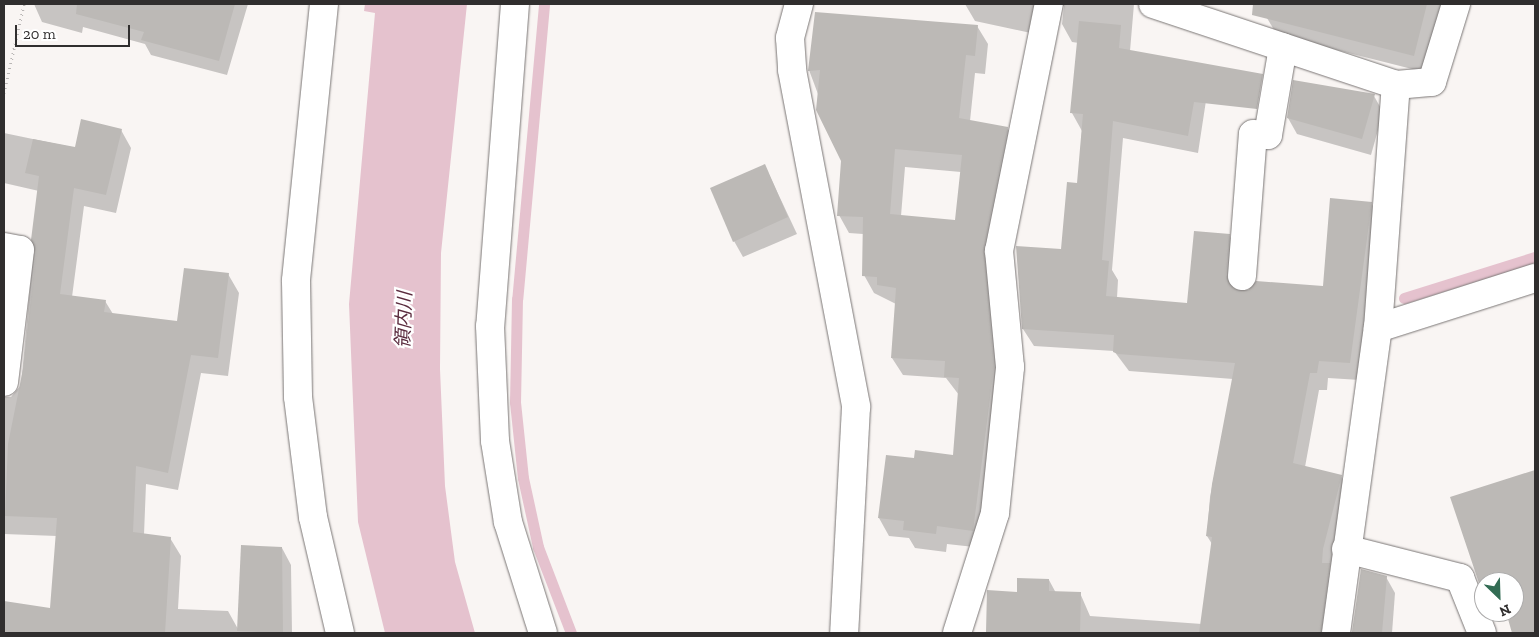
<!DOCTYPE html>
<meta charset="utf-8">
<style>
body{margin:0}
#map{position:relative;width:1539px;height:637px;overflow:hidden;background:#f9f5f3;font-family:"Zilla Slab","Noto Sans JP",serif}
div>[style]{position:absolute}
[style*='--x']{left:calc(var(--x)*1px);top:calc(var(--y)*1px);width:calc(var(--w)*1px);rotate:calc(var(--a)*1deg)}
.water>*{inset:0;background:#e5c2ce}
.shadow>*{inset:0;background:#0003}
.stream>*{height:11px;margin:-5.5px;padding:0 5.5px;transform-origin:5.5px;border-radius:5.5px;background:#e5c2ce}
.building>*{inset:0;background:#bcb9b6}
.path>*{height:3px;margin-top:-1.5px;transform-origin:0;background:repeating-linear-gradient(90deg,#b9b6b5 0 1px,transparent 0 5px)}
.roads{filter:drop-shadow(0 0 1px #7a7675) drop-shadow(0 0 1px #7a7675)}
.minor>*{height:28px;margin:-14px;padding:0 14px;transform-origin:14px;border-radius:14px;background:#fff}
span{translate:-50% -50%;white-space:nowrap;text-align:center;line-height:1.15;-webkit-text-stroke:4.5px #fff;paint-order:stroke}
.water-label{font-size:19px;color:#5a2b3e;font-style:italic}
.frame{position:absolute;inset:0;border:5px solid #302e2e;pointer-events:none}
.north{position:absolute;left:1474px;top:572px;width:50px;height:50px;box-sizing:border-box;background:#fff;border:1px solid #acabab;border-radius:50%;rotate:156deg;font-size:14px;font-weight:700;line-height:20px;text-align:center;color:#302e2e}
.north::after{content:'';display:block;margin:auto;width:18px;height:22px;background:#336c54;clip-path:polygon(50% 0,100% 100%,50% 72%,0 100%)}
.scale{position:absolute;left:15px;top:25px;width:115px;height:22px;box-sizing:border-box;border:2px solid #302e2e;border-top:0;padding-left:6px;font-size:15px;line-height:18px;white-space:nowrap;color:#302e2e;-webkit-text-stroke:4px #fff;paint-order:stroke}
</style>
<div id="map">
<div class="water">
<i style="clip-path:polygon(365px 4px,467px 4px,441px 253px,440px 369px,445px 486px,455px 562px,475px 633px,385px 633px,358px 522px,349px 304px,375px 13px,364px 11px)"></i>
</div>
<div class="shadow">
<i style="clip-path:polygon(34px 4px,248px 4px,227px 75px,151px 55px,145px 44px,83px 27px,82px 33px,42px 22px)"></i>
<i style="clip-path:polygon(965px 4px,1134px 4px,1130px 51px,1209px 81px,1198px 153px,1123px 138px,1112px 270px,1118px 280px,1117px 298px,1188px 304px,1229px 235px,1239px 252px,1236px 291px,1324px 288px,1371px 203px,1381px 220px,1360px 380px,1328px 378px,1327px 390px,1319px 390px,1305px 467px,1341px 476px,1351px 494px,1334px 633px,988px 633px,1019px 593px,1049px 580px,1056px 593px,1080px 593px,1090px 616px,1202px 624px,1212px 544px,1207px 536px,1210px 497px,1233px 379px,1129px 371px,1114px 351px,1034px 346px,1023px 329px,1062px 251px,1078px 184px,1082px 131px,1072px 113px,1079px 43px,1072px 42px,1062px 24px,1064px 6px,1047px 12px,1040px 35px,975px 21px)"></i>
<i style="clip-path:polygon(1270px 4px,1441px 4px,1424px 72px,1277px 35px,1267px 18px)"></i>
<i style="clip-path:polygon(evenodd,977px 26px,988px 44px,985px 74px,975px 73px,970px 121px,1007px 128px,1018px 146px,1004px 386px,983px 548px,947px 544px,946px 552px,915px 548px,909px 538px,889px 536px,879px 518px,915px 460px,954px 457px,959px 395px,946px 378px,903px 375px,892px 358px,896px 304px,874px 293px,864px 275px,863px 234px,849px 233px,839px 215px,843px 161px,809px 70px,977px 26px,905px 167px,961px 172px,956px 222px,901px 216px,905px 167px)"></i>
<i style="clip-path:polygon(1374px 96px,1383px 112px,1371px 155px,1297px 134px,1288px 118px)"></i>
<i style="clip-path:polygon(121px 130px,131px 148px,116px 213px,84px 206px,72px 297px,105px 301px,113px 314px,178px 323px,228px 274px,239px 293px,228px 376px,201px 373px,178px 490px,146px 484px,144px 535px,170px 538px,181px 556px,178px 609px,228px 611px,238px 629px,282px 548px,291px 565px,292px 633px,4px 633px,4px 602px,51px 609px,57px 536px,4px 534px,4px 397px,11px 397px,21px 385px,39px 191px,4px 183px,4px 133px,76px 148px)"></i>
<i style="clip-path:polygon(765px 166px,797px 234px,743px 257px,734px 241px)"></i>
<i style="clip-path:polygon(1535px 471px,1535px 633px,1514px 633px,1507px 612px,1514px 612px,1514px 582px,1497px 582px,1469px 493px)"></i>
<i style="clip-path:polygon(1362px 570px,1386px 577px,1395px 593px,1392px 633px,1353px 633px)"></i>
</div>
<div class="stream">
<i style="--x:544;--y:5;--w:295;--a:95.2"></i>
<i style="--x:517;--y:299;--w:103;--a:91.1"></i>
<i style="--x:515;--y:402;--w:76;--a:84"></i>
<i style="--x:523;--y:478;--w:71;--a:77.7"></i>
<i style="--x:538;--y:547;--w:92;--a:69"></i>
<i style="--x:1404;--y:298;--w:137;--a:-17.4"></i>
</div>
<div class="building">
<i style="clip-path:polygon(77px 4px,235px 4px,219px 61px,141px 40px,144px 32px,76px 14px)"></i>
<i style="clip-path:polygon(1253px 4px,1427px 4px,1414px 56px,1252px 15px)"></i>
<i style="clip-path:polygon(evenodd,815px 12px,978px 25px,975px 56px,966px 55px,959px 118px,1008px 127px,984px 248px,994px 367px,973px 531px,937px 526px,936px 534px,903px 530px,904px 521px,878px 518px,886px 455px,914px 458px,915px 450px,953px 455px,959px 378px,944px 377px,945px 361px,891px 358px,896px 288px,877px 285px,877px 277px,862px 276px,863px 217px,837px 216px,841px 161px,816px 110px,820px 70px,808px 71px,815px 12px,895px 149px,962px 155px,955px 220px,890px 214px,895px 149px)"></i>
<i style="clip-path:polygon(1079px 21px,1121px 25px,1119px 48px,1263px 74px,1257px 109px,1194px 102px,1188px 136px,1113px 121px,1102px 260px,1109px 261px,1106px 296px,1187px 303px,1194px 231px,1230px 234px,1226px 275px,1234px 289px,1248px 290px,1256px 281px,1323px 286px,1330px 198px,1372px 202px,1350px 363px,1319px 361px,1317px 373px,1310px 373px,1293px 463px,1342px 475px,1323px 549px,1322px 563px,1330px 563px,1321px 633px,1199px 633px,1212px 537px,1206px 536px,1212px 484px,1235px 363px,1118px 354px,1113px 352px,1114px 335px,1022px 329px,1016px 246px,1061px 249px,1067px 182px,1077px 183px,1083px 114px,1070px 113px)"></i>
<i style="clip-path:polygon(1293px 80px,1375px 94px,1362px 139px,1287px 118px)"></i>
<i style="clip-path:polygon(81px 119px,122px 129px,106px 195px,74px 188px,60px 294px,106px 300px,104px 312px,177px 321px,184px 268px,229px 273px,218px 358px,191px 355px,168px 473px,136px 466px,133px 532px,171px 537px,165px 633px,4px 633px,4px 601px,50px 608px,57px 518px,5px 516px,8px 444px,23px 369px,36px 252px,31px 240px,39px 176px,25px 173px,33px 139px,75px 147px)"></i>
<i style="clip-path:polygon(765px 164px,788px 217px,733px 242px,710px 188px)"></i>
<i style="clip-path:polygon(1535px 470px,1535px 633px,1512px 633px,1506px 612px,1514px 612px,1514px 582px,1484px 582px,1482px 592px,1450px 497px)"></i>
<i style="clip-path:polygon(241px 545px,282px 547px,283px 633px,237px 631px)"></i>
<i style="clip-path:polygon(1361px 569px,1387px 576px,1382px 633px,1352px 632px)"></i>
<i style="clip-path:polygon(1017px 578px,1049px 579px,1049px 591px,1081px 592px,1080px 633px,986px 632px,987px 590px,1017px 592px)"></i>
</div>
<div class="path">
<i style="--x:4;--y:93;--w:91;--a:-77.3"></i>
</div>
<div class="roads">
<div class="minor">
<i style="--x:324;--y:4;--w:278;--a:95.8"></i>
<i style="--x:296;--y:281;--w:116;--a:89"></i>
<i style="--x:298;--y:397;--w:121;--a:82.9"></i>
<i style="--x:313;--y:517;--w:119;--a:76.9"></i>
<i style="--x:515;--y:4;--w:323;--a:94.4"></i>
<i style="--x:490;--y:326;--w:115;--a:87.5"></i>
<i style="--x:495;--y:441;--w:82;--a:80.9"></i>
<i style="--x:508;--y:522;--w:116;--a:72.5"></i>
<i style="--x:799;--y:4;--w:35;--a:105"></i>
<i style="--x:790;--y:38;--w:32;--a:86"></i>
<i style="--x:792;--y:70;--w:343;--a:79.2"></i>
<i style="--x:856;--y:407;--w:226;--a:93"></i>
<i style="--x:1153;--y:4;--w:256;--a:18.4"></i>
<i style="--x:4;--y:247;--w:16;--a:11"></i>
<i style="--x:20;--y:250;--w:133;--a:96.9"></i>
<i style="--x:1242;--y:276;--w:142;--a:-85.6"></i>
<i style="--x:1253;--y:134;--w:15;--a:4"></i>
<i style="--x:1268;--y:135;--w:89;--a:-80.3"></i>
<i style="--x:1378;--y:328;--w:165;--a:-17.7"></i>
<i style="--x:1346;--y:549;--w:118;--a:14.3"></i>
<i style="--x:1460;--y:578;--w:59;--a:68.2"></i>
<i style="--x:957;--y:633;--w:126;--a:-72.4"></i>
<i style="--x:995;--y:513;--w:147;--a:-84.1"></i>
<i style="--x:1010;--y:367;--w:117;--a:-95.4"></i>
<i style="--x:999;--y:251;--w:252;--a:-78.6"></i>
<i style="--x:1336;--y:633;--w:308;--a:-82.2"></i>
<i style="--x:1378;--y:328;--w:244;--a:-85.8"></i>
<i style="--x:1396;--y:85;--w:36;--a:-5"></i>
<i style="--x:1432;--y:82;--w:82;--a:-72.9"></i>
</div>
</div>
<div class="water-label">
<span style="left:404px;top:320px;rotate:-88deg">領内川</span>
</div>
<div class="frame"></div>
<div class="north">N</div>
<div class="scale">20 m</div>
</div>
